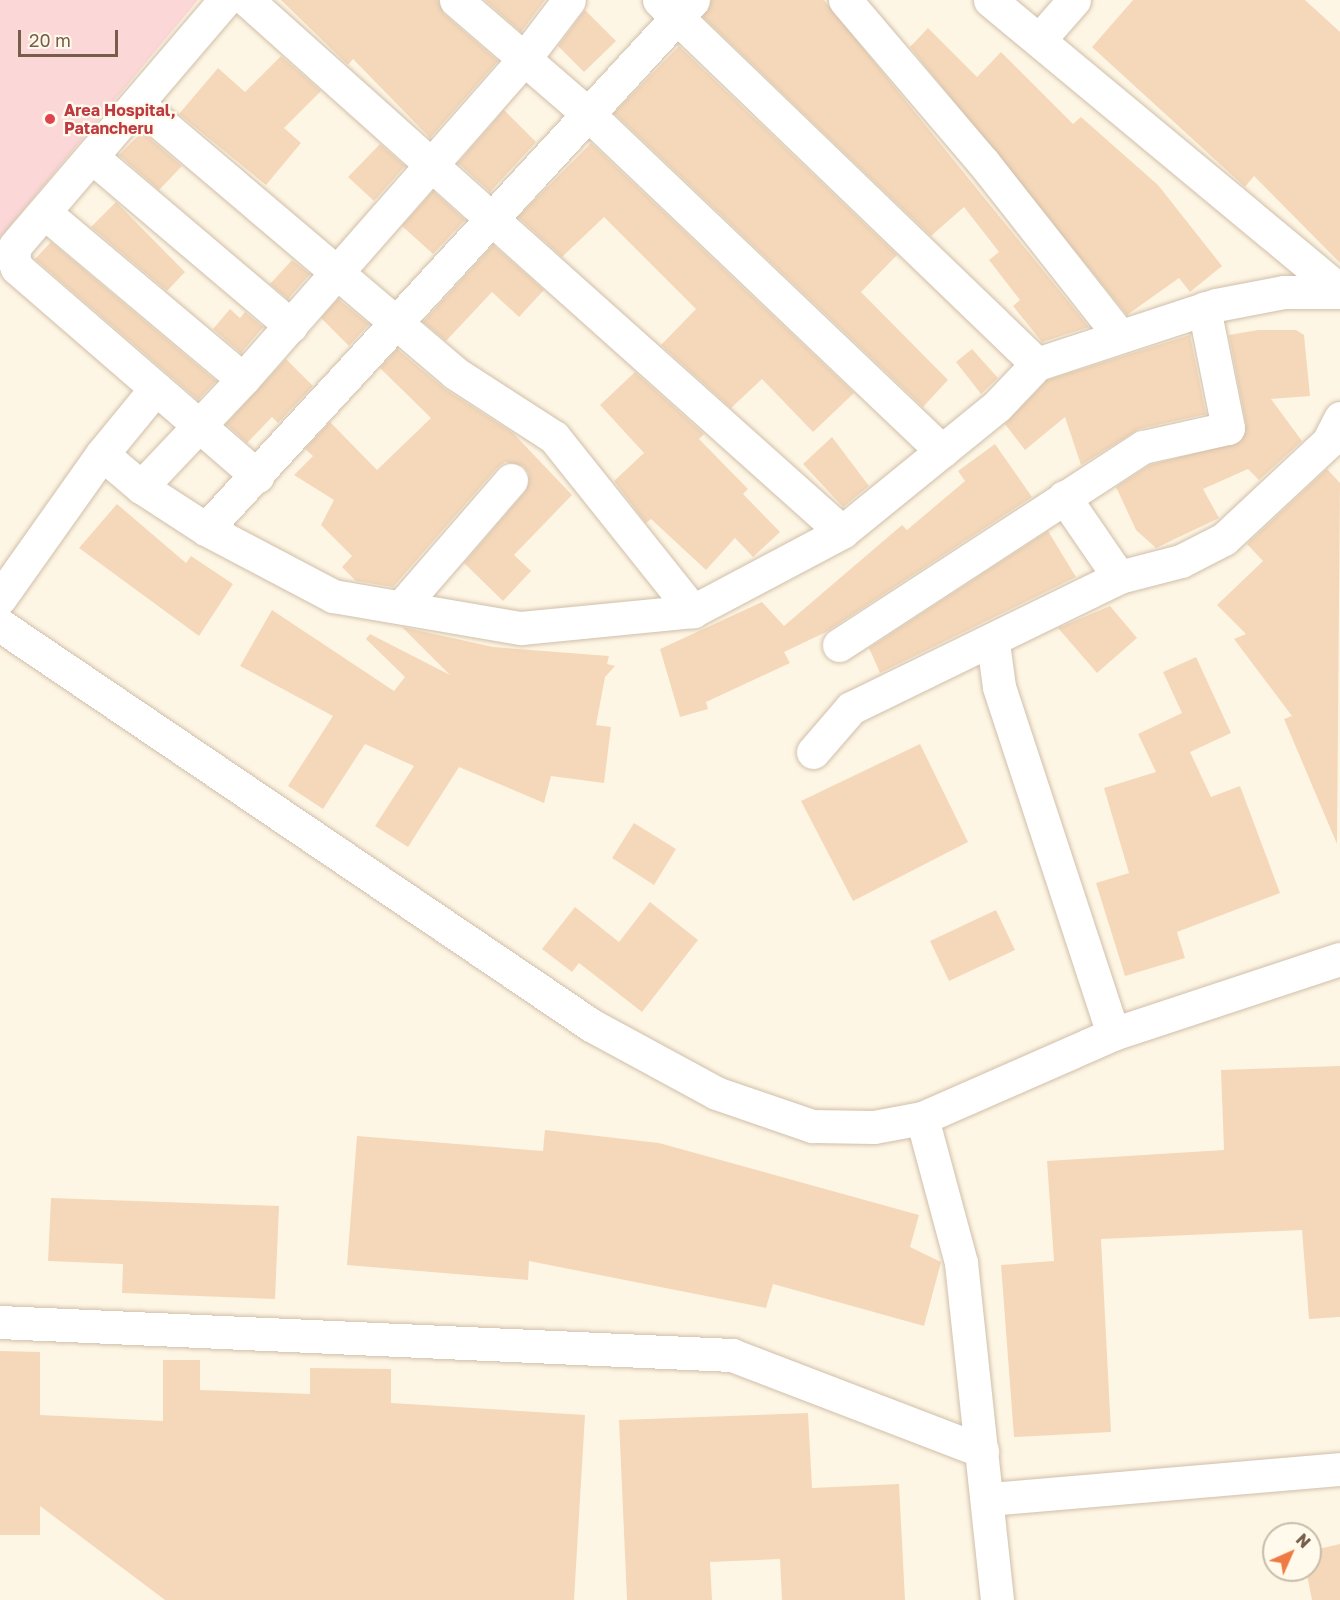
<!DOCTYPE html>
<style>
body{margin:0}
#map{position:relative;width:1340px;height:1600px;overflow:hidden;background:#fef6e4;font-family:"Golos Text",sans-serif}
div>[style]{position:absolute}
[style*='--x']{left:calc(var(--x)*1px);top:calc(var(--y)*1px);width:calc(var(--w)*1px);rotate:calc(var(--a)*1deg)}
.medical>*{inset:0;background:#fcd7d7}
.building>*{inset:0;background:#f5d8ba}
.roads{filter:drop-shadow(0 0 2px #d0bfaa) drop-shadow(0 0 2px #d0bfaa)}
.minor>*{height:33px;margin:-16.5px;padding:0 16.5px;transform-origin:16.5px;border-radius:16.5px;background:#fff}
.dots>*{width:16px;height:16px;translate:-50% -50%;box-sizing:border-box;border:3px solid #fffaec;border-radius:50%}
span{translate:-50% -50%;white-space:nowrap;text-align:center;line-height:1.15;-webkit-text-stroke:4.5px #fffaec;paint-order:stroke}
.health-label{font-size:16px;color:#be3a42;font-weight:700}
.left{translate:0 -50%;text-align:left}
.north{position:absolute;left:1262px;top:1522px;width:60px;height:60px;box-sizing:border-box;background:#fffaec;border:2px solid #c9bcaa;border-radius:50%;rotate:45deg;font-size:16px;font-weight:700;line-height:24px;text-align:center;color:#785e48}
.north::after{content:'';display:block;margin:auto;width:21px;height:27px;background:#ef7b42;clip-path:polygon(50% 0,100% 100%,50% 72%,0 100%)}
.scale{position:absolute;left:18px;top:30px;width:100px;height:27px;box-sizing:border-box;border:3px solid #785e48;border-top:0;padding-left:8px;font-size:18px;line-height:21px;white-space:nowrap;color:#785e48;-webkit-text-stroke:4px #fffaec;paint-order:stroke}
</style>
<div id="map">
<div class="medical">
<i style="clip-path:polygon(0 0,198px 0,0 238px)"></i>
</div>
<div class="building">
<i style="clip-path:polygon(281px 0,438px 0,444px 14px,498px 61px,430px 138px,353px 59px,348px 65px)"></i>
<i style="clip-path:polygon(485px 0,545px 0,521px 32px)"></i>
<i style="clip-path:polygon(711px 0,824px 0,1089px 327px,1042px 342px,1013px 306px,1020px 300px,989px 260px,999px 252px,964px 207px,931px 236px,703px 17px)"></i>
<i style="clip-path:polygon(1133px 0,1305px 0,1340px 32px,1340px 263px,1254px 176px,1245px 187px,1092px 47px)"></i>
<i style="clip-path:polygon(585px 10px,616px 41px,584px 72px,558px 46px)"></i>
<i style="clip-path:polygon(928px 28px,977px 77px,1001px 52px,1073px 124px,1081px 117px,1158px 185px,1222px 266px,1190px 292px,1179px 278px,1127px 315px,910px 47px)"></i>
<i style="clip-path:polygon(679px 46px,897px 255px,861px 292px,948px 380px,923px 407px,614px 113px)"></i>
<i style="clip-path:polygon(281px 56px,321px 91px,284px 128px,301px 143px,266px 185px,179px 114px,218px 68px,245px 92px)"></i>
<i style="clip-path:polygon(504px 110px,536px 142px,490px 192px,458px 163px)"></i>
<i style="clip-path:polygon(142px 132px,182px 166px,159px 190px,119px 155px)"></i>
<i style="clip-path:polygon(591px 143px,854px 393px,813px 432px,762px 379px,731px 408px,661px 345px,696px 309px,604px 217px,562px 257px,518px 217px)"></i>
<i style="clip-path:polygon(380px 144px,405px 166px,374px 201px,348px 177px)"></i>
<i style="clip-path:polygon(433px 191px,465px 220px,433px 254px,402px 226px)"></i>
<i style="clip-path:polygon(116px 202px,185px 272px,167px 291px,91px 227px)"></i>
<i style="clip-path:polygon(51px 242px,216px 381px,198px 400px,35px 259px)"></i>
<i style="clip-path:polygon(493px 245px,544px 290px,519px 317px,492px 292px,446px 341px,423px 322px)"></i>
<i style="clip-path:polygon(292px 260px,310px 274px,288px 299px,270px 284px)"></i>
<i style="clip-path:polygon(338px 299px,369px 324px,349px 346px,321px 318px)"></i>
<i style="clip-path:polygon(230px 309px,240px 318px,245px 312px,263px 327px,241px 353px,213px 329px)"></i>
<i style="clip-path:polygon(1258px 330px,1296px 330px,1304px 335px,1310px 396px,1271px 399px,1302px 441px,1259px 480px,1248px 469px,1203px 489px,1219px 518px,1156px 548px,1136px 530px,1116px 487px,1150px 465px,1241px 441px,1246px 424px,1229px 335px)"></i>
<i style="clip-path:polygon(1190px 335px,1206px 414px,1139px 429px,1081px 465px,1065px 417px,1025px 450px,1005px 424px,1047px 380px)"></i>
<i style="clip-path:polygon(397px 349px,445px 389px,513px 433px,572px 495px,514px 555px,531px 571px,503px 601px,464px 563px,525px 492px,529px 474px,523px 466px,505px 462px,497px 468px,393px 587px,356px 581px,342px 567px,352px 556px,321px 525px,334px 500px,294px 475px,313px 456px,305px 449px,330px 422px,377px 470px,431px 418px,380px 368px)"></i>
<i style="clip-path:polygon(972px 349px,998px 378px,981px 394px,956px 362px)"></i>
<i style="clip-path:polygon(286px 359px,313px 386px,278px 423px,272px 417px,247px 443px,226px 424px)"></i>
<i style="clip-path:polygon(635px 372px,704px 434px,699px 439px,748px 489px,743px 494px,780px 532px,753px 557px,735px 538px,706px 570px,651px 519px,646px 523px,614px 481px,644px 453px,600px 405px)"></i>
<i style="clip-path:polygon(832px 437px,869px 486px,843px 507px,803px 464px)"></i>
<i style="clip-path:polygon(995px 444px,1032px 497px,826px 632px,784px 652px,790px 663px,706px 702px,708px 709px,680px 717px,660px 649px,762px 602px,784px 626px,902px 525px,907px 530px,965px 481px,958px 471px)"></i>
<i style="clip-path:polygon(1327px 469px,1340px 483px,1337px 844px,1284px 719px,1292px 716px,1234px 639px,1246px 634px,1217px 605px,1263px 561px,1247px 544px)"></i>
<i style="clip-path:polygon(117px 504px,186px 563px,191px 556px,233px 584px,199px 636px,79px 548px)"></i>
<i style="clip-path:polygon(1048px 531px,1076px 577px,880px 673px,869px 648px)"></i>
<i style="clip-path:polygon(1110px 606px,1137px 638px,1097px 673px,1058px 628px)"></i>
<i style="clip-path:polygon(272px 610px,394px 691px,405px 677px,366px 639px,370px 634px,450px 675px,402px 627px,493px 647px,609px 656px,607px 664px,615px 666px,605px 677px,596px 725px,611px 727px,604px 783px,551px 776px,544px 803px,459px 767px,408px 847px,375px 826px,414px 766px,365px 744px,323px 809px,288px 786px,333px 716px,240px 666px)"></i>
<i style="clip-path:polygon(1196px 657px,1231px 733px,1190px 752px,1211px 797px,1240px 786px,1280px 893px,1177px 932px,1185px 958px,1125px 976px,1096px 883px,1129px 873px,1104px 788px,1156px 772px,1138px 734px,1182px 713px,1163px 672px)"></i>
<i style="clip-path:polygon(920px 744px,968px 842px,853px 901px,801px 801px)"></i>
<i style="clip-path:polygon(634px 823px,676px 849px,654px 885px,612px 858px)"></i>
<i style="clip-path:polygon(650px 902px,698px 940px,642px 1012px,579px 963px,572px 972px,542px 949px,575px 907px,619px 942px)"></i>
<i style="clip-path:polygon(996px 910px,1015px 950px,949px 981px,930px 941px)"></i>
<i style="clip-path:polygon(1340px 1066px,1340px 1317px,1309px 1319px,1302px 1230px,1101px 1239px,1111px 1432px,1014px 1437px,1001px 1265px,1054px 1261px,1047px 1161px,1224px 1150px,1221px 1070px)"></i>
<i style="clip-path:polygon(545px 1130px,659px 1143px,919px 1215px,910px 1247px,941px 1262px,924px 1326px,773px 1284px,766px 1308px,529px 1261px,528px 1280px,347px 1265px,357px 1136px,543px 1151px)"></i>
<i style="clip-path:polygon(51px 1198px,279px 1206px,275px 1299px,122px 1293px,123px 1264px,48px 1261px)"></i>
<i style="clip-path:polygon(0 1351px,40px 1352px,40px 1415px,163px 1421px,163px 1360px,200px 1360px,200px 1390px,310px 1394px,310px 1368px,391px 1369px,391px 1403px,585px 1415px,574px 1600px,165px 1600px,40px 1506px,40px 1535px,0 1535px)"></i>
<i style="clip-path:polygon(808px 1413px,812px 1488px,899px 1484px,905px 1600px,782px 1600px,780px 1559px,710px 1562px,712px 1600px,627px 1600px,619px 1420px)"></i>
<i style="clip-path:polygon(1340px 1544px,1340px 1600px,1312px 1600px,1306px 1570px,1310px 1551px)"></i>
</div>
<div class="roads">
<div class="minor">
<i style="--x:225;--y:0;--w:323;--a:130.5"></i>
<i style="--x:15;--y:246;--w:12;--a:99"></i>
<i style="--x:13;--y:258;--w:11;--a:68"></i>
<i style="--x:17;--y:268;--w:318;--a:40.9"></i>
<i style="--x:247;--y:0;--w:798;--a:41.8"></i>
<i style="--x:456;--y:0;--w:174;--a:40.8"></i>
<i style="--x:588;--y:114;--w:489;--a:43.6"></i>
<i style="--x:659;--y:0;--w:525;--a:43.92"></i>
<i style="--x:845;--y:0;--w:213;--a:49.6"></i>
<i style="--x:983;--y:162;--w:220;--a:51.8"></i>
<i style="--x:990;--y:0;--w:455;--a:39.7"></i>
<i style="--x:1039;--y:40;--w:53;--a:-48.8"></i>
<i style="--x:137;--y:103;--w:417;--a:40.3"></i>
<i style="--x:455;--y:373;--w:118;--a:32.9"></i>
<i style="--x:554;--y:437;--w:223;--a:51.4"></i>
<i style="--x:92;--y:157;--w:261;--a:40.3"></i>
<i style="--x:45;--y:213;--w:258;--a:40"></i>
<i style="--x:243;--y:379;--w:426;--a:-48.7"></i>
<i style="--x:524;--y:59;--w:74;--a:-52.7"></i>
<i style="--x:102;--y:454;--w:85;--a:-50.7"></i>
<i style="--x:141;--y:487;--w:77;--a:32.9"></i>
<i style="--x:206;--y:529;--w:144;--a:27.8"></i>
<i style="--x:333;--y:596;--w:191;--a:9.7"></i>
<i style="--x:521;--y:628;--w:173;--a:-5.6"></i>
<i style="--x:693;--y:611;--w:169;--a:-27.9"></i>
<i style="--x:842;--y:532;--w:200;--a:-39.1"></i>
<i style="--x:997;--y:406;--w:58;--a:-46.4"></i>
<i style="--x:1037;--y:364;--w:188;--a:-18.2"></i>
<i style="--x:1216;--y:305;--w:69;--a:-10.8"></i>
<i style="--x:1284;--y:292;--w:56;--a:0"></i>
<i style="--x:1064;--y:497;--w:97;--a:55.5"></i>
<i style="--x:206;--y:529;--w:719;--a:-47.37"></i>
<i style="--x:0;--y:598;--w:176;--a:-54.7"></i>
<i style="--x:102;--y:454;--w:51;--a:40.2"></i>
<i style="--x:141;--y:487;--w:149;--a:-46.6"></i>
<i style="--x:401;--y:607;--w:168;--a:-49.1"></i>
<i style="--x:0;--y:625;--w:714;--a:34.09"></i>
<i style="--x:591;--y:1025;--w:142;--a:28.5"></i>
<i style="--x:716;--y:1093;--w:102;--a:19"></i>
<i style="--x:812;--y:1126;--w:62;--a:0.9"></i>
<i style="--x:874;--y:1127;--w:49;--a:-10.6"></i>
<i style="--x:922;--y:1118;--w:209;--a:-23.7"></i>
<i style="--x:1113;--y:1034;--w:239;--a:-18.3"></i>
<i style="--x:993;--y:643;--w:44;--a:82.2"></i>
<i style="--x:999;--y:687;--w:365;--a:71.8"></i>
<i style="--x:839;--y:645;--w:363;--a:-33.1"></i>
<i style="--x:1143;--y:447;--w:87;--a:-12.6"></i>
<i style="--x:1228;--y:428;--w:122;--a:-101.3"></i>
<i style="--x:813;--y:752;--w:58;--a:-49.2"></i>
<i style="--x:851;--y:708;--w:298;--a:-26"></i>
<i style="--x:1119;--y:577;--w:64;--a:-14.5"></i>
<i style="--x:1181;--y:561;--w:48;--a:-27.1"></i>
<i style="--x:1224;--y:539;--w:142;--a:-43"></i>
<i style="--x:1328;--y:442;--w:27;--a:-63"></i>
<i style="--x:922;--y:1118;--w:150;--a:74.9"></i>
<i style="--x:961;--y:1263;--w:339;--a:83.9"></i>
<i style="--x:0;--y:1322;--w:733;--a:2.58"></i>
<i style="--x:732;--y:1355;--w:268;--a:21"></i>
<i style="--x:990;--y:1499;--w:351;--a:-4.9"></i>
</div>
</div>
<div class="dots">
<i style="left:50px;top:119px;background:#e0444e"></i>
</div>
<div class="health-label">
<span class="left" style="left:64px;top:119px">Area Hospital,<br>Patancheru</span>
</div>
<div class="north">N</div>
<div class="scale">20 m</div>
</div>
